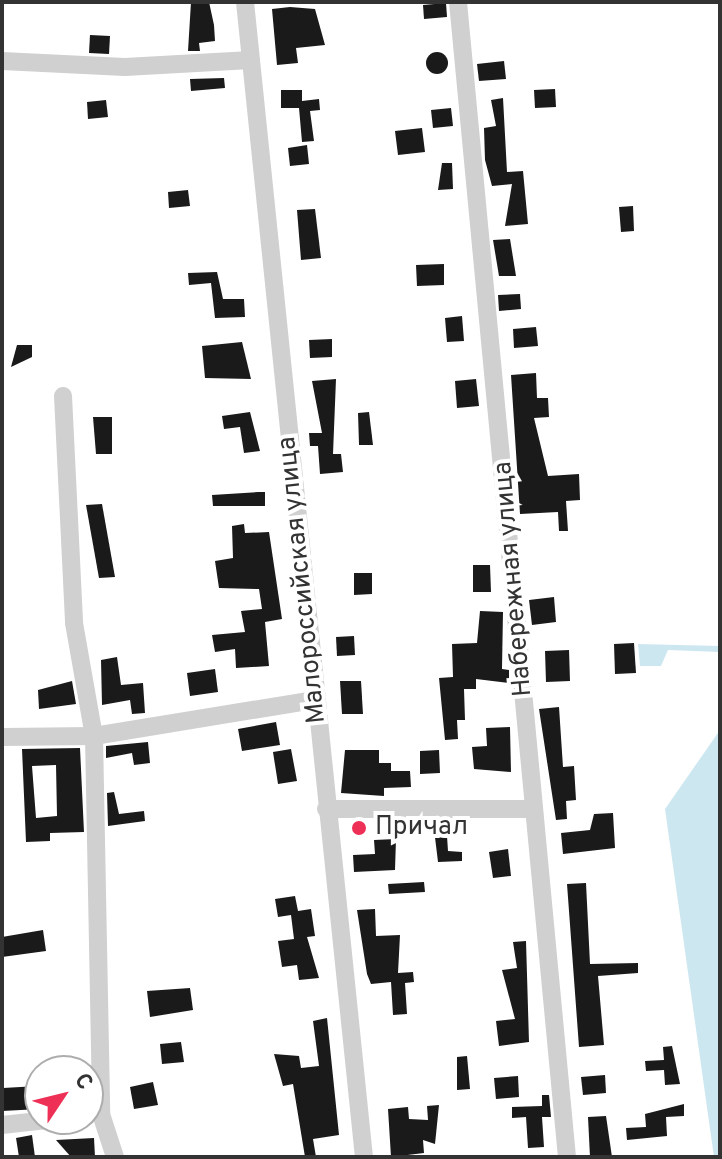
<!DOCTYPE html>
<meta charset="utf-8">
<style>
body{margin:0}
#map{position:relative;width:722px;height:1159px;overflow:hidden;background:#fff;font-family:Overpass,sans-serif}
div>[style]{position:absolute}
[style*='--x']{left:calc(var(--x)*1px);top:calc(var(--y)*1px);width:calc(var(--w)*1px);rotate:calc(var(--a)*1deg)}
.water>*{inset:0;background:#cde7f0}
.building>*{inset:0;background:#1a1a1a}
.round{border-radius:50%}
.minor>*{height:18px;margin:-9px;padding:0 9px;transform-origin:9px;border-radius:9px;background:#d0d0d0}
.dots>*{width:22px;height:22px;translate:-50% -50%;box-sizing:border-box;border:4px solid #fff;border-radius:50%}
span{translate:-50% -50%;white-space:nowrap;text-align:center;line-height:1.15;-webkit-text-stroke:8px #fff;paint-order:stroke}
.street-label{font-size:26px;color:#333}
.poi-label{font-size:26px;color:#333}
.left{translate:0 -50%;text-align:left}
.frame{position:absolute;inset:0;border:4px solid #333;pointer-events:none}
.north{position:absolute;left:24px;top:1055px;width:80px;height:80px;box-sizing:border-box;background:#fff;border:2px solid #adadad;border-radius:50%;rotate:55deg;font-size:22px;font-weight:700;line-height:32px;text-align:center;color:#333}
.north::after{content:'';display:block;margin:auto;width:28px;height:36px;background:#ef3056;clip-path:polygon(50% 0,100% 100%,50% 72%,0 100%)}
</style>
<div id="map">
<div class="water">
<i style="clip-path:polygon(638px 644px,720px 646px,720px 652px,668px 650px,661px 666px,640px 666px)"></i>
<i style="clip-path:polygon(720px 730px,720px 1157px,714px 1157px,665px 809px)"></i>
</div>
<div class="building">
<i style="clip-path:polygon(191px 2px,209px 2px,214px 25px,215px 41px,199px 43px,200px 51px,188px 51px)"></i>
<i style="clip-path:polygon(446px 3px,447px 17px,424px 19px,423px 5px)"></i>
<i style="clip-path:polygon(290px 7px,315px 9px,325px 45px,296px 48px,298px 63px,277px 65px,272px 9px)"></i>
<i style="clip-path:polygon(90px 35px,110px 36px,109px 54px,89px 53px)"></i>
<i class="round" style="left:426px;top:52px;width:22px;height:22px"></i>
<i style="clip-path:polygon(504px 61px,506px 79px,479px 81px,477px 64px)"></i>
<i style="clip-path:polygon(224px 78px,225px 88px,191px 91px,190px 79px)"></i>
<i style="clip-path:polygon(555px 89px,556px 107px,535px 108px,534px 90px)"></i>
<i style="clip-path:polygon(281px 90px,302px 90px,302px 101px,319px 99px,320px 110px,310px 111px,314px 141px,302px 142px,299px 108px,281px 108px)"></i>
<i style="clip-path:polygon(503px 98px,507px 172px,523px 171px,528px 224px,505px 226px,512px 184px,492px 186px,485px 160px,484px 128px,496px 126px,491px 100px)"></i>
<i style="clip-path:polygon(106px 100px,108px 117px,88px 119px,87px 102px)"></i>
<i style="clip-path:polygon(451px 108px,453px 126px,433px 128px,431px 110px)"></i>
<i style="clip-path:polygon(422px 128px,425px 152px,398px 155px,395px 131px)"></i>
<i style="clip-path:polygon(307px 145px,309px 164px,290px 166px,288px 148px)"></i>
<i style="clip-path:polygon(442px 163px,452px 163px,453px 189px,438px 190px)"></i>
<i style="clip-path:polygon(188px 190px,190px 206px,169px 208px,168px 192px)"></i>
<i style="clip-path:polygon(633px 206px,634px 231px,621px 232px,619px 207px)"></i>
<i style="clip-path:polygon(315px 209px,321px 258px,301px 260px,297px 210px)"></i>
<i style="clip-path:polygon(510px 239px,516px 276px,499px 276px,493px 240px)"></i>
<i style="clip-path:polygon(444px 264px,444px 285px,417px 286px,416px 265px)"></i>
<i style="clip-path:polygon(217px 272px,223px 299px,244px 299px,245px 317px,215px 318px,211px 283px,189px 285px,188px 273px)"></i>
<i style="clip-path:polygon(520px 294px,521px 309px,499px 311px,498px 295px)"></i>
<i style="clip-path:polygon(462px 316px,464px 341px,447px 342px,445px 318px)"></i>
<i style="clip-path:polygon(536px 327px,538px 346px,514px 348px,513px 329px)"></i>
<i style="clip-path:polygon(332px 339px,332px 357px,310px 358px,309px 340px)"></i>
<i style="clip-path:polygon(242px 342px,251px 379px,205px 378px,202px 346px)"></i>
<i style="clip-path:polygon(17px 345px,32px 345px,32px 357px,11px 367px)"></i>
<i style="clip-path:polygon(536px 373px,537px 398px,548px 398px,549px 417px,534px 418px,548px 476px,579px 474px,580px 500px,566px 501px,568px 531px,559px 531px,558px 512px,520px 514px,511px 375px)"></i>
<i style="clip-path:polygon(336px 379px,333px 454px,341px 454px,343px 472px,320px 474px,318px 446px,310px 446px,309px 433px,322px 433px,312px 381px)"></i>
<i style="clip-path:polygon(476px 379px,479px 406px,457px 408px,455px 381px)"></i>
<i style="clip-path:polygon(250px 412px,260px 451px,244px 453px,240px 427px,224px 429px,222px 416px)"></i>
<i style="clip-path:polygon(369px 412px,373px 445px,359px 445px,358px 413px)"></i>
<i style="clip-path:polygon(93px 417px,112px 417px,112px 454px,96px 454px)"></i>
<i style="clip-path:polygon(258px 492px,265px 492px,265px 506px,213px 506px,212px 495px)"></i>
<i style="clip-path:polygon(102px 504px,115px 577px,99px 578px,86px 505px)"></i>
<i style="clip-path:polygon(244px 524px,245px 533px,269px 532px,282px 619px,265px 622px,269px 666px,236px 668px,235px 649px,215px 652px,212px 635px,245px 632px,241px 611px,262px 609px,259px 589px,219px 588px,215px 561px,233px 558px,232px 526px)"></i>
<i style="clip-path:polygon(473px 565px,490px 565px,491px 592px,473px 592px)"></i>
<i style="clip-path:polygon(354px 573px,372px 573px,372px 594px,354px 595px)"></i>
<i style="clip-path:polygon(554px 597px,556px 622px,532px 625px,529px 600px)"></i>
<i style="clip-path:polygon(480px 611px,503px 612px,502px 669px,509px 670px,509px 683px,476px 679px,476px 689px,464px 689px,465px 720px,457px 720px,458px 739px,445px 740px,439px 678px,453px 677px,452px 644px,477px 643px)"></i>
<i style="clip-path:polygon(354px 636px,355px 655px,337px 656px,336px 637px)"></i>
<i style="clip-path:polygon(634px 643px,636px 673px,615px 674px,614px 644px)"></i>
<i style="clip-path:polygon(569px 650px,570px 681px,546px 682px,545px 651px)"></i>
<i style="clip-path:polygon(117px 657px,121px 685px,143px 683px,145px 713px,132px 714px,130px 700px,102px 705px,101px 660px)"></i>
<i style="clip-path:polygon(215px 669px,218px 692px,190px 696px,187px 673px)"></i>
<i style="clip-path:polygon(72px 681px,76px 704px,39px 709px,38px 690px)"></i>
<i style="clip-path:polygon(340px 681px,361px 681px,363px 714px,342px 714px)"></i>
<i style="clip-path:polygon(559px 707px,563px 767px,574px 766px,576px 800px,566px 801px,567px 819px,556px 820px,539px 709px)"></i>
<i style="clip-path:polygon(276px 722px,280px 745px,242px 751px,238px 729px)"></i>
<i style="clip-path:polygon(510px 727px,511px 772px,474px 769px,472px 747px,487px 746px,486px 728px)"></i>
<i style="clip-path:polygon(148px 742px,150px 763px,134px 765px,132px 753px,106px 758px,106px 746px)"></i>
<i style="clip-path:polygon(evenodd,80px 748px,84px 832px,50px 833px,50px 841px,26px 842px,22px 749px,80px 748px,56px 765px,57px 816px,36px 818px,32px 766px,56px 765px)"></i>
<i style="clip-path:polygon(291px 749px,297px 781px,278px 784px,273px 752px)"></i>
<i style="clip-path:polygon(345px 750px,379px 750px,379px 763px,391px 763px,391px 771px,410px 771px,411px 787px,384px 788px,384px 796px,341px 793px)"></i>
<i style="clip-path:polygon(439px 750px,440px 773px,420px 774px,420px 751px)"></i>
<i style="clip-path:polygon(114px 792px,119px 814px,144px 811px,145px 821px,108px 826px,107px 793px)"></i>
<i style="clip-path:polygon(613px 813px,615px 848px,563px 854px,561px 833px,590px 830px,594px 814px)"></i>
<i style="clip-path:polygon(433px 821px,446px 821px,448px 851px,462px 852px,462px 861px,438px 862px)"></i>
<i style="clip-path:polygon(396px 839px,395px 870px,354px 872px,353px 855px,375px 854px,374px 840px)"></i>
<i style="clip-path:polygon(508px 849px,511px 876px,493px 878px,489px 852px)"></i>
<i style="clip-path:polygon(424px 882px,425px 892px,389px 894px,388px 884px)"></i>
<i style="clip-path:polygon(586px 883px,590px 964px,638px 963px,638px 973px,598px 976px,604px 1045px,579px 1047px,567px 884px)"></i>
<i style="clip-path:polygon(295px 896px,298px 911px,311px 909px,315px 936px,307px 937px,319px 978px,299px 980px,297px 965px,282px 967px,278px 941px,294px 939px,291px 915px,278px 917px,275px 899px)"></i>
<i style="clip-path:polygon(375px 909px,376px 936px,400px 935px,398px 973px,413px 972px,414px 982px,405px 983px,407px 1014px,393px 1015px,391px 982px,371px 984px,367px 974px,357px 910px)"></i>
<i style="clip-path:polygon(43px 930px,46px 951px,2px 957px,2px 937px)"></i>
<i style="clip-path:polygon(526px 941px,529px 1042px,499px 1046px,496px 1021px,515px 1019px,502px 970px,517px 968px,513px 942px)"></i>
<i style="clip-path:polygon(190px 988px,193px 1010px,150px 1017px,147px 991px)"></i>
<i style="clip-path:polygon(327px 1018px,339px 1135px,313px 1139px,316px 1157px,305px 1157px,293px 1084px,283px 1086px,274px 1054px,299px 1056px,301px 1068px,319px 1066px,313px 1021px)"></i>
<i style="clip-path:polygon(181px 1042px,184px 1062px,162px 1064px,160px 1044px)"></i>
<i style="clip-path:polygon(672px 1046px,680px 1084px,665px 1085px,664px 1070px,646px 1071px,645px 1061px,664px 1060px,663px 1047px)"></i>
<i style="clip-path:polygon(467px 1056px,470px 1089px,457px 1090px,457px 1057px)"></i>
<i style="clip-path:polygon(605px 1075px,606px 1093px,583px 1095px,581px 1077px)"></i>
<i style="clip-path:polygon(518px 1076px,519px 1097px,496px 1099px,494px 1078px)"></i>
<i style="clip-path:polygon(153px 1082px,158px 1105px,134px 1109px,130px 1087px)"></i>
<i style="clip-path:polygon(38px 1086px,40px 1109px,2px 1111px,3px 1088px)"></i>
<i style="clip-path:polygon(542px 1095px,549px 1095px,551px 1117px,542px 1117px,544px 1147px,528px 1148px,526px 1117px,512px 1118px,512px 1107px,542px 1106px)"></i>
<i style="clip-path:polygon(684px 1104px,684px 1116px,666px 1117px,667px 1136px,627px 1140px,626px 1128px,646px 1127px,645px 1114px)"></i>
<i style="clip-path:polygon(439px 1105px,435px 1144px,423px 1140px,424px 1153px,391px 1157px,388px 1109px,408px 1107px,409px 1119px,428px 1120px,427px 1106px)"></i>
<i style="clip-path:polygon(606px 1116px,612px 1157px,590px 1157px,588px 1117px)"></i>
<i style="clip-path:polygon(32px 1135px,35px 1157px,19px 1157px,16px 1138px)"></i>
<i style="clip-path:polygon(94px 1138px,95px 1157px,71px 1157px,56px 1140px)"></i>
</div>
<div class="minor">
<i style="--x:245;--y:2;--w:1161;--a:84.12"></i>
<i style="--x:458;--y:2;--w:1160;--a:84.61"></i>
<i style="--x:2;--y:61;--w:123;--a:2.8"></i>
<i style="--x:125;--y:67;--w:126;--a:-3.2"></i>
<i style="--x:63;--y:396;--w:227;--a:87.2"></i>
<i style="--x:74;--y:623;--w:115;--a:80"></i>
<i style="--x:94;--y:736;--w:378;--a:88.9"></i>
<i style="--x:101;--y:1114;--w:45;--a:72"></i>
<i style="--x:2;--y:737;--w:92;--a:-0.6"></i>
<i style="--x:94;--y:736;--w:224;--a:-9.3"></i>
<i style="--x:326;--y:809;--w:208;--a:0"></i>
<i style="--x:2;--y:1125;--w:54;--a:-6.3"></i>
</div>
<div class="dots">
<i style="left:359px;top:828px;background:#ef3056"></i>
</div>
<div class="street-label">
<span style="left:514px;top:579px;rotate:-95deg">Набережная улица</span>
<span style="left:303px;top:580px;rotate:-96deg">Малороссийская улица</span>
</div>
<div class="poi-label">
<span class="left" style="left:375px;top:828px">Причал</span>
</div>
<div class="frame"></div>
<div class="north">С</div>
</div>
